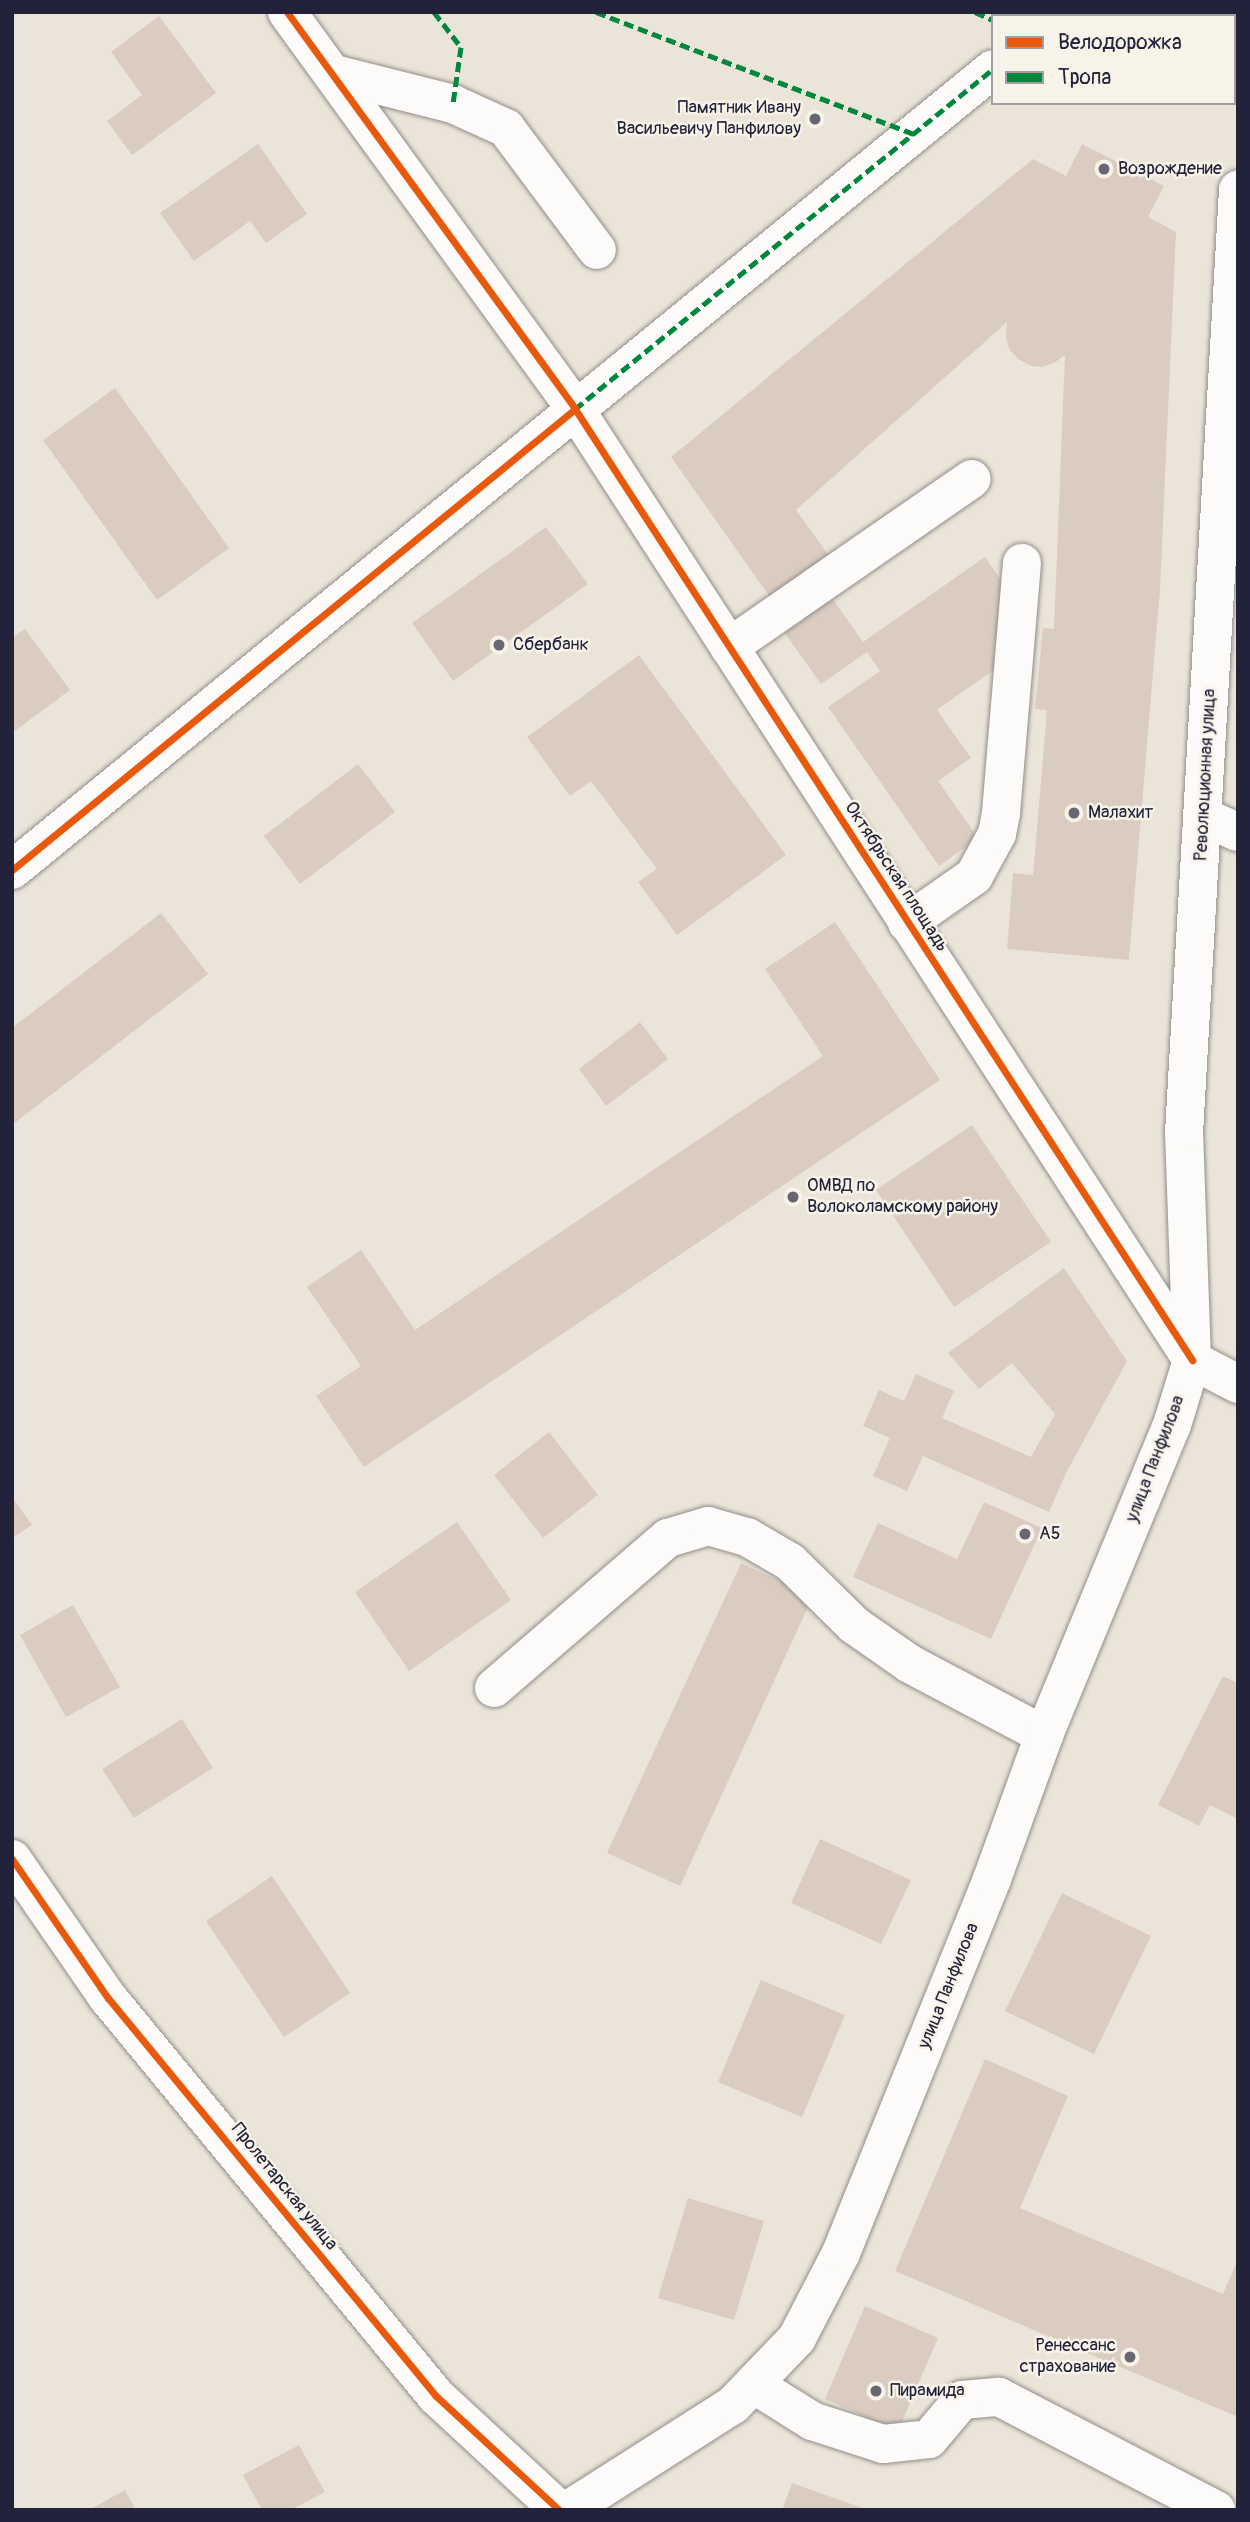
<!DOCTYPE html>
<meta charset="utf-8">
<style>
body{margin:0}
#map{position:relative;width:1250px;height:2522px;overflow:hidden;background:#ebe5d9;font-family:Pangolin,sans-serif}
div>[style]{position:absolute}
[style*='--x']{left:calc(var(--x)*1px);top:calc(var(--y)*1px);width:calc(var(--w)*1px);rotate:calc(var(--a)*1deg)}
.building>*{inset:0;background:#daccc0}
.roads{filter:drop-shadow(0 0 2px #908e8b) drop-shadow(0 0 2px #908e8b)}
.minor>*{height:38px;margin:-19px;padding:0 19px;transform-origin:19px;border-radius:19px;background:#fcfbf9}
.major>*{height:38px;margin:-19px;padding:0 19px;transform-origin:19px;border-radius:19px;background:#fcfbf9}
.quiet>*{height:5px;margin-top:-2.5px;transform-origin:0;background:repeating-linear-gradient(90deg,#00873e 0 10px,transparent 0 15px)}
.cycleway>*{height:7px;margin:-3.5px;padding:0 3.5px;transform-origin:3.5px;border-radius:3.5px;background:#e8590c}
.dots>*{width:19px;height:19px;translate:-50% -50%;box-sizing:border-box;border:4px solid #f7f3e8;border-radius:50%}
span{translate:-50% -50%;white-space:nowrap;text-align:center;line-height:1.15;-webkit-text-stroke:5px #f7f3e8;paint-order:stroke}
.poi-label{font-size:18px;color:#22223b}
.right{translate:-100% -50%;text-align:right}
.left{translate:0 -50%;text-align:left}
.street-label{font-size:18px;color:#22223b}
.frame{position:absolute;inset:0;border:14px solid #22223b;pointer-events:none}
.legend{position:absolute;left:991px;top:14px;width:245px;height:91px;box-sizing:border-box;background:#f7f3e8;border:2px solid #a29fa3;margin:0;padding:9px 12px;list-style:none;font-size:21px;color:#22223b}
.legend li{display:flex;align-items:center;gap:14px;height:35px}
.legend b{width:35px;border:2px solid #a29fa3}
</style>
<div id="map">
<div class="building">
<i style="clip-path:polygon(159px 16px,216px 93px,132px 155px,107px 121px,142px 95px,111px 52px)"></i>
<i style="clip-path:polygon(258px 144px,307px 214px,266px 243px,250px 221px,194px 261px,160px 213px)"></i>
<i style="clip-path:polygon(1082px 144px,1164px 186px,1148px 217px,1176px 232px,1160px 590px,1129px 960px,1007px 949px,1013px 873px,1033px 875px,1047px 710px,1035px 709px,1043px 628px,1054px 629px,1065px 355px,1054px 363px,1043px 367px,1031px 366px,1018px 359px,1009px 349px,1006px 337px,1007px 322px,796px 510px,830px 557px,772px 600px,671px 457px,1033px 159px,1066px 176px)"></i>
<i style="clip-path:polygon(115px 388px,229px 548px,157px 600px,43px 440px)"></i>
<i style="clip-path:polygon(546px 527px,588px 584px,453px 681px,412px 623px)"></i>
<i style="clip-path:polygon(985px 557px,1012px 596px,995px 669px,937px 710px,971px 758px,938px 781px,978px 838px,939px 866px,828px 707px,880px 671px,867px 652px,821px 684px,784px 632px,832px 598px,863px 642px)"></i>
<i style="clip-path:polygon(25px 629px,70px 690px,12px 733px,12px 638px)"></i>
<i style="clip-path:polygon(639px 655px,786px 855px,677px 935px,638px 882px,657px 869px,591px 781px,570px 796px,527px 737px)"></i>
<i style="clip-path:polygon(358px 764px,395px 812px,300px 884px,264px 836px)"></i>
<i style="clip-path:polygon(161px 913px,208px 974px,12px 1125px,12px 1028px)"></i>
<i style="clip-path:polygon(835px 922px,940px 1080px,364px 1467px,316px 1396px,361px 1366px,307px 1287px,361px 1250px,415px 1330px,823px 1056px,765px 969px)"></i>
<i style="clip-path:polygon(640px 1022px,668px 1059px,606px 1106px,579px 1069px)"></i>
<i style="clip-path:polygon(972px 1125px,1051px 1242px,954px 1307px,876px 1190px)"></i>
<i style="clip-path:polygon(1064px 1268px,1127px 1361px,1066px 1473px,1049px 1512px,923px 1456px,907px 1491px,873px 1476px,890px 1438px,863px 1426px,879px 1390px,904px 1401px,916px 1374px,954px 1391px,942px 1418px,1031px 1457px,1055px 1414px,1012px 1363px,979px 1389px,948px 1353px)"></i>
<i style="clip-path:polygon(549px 1432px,598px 1495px,543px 1538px,494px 1475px)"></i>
<i style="clip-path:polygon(12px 1497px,32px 1525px,12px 1538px)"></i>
<i style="clip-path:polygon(984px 1502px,1042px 1528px,991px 1639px,853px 1577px,878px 1523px,957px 1559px)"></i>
<i style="clip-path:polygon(457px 1522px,511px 1600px,409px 1671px,355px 1592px)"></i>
<i style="clip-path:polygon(741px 1563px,813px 1596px,680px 1886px,607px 1853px)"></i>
<i style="clip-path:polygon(73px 1605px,120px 1687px,66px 1717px,20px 1635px)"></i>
<i style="clip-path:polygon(1223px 1676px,1238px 1683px,1238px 1819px,1210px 1805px,1199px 1826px,1158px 1805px)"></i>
<i style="clip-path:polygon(182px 1719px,213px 1768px,134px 1818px,102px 1769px)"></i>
<i style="clip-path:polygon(820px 1839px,911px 1880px,881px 1944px,791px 1903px)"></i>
<i style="clip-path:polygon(272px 1876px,350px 1993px,284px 2037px,206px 1921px)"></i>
<i style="clip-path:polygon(1062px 1893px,1151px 1936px,1094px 2054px,1005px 2011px)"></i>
<i style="clip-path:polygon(761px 1980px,845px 2015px,802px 2117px,718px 2082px)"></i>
<i style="clip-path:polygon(985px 2059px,1068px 2096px,1020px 2208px,1223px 2294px,1238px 2259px,1238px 2417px,895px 2271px)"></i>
<i style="clip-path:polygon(688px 2198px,764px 2221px,734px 2320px,658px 2298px)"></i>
<i style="clip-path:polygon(865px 2306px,938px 2338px,898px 2431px,825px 2399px)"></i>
<i style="clip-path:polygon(299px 2445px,325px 2492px,291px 2510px,262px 2510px,243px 2475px)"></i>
<i style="clip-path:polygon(792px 2483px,865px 2509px,865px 2510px,782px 2510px)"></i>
<i style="clip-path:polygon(125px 2490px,136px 2510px,89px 2510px)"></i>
</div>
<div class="roads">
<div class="minor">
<i style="--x:287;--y:12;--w:490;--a:54"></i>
<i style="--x:575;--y:409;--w:1134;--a:57.02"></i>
<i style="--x:1057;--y:16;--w:6;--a:-45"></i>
<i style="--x:334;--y:74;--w:123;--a:14.1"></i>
<i style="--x:453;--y:104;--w:58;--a:24.4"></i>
<i style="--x:506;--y:128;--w:152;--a:53.3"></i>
<i style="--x:729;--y:647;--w:295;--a:-34.7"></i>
<i style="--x:1204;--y:817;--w:37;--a:24"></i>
<i style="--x:12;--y:870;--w:1266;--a:-39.23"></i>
<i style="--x:907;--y:923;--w:82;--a:-35"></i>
<i style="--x:974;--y:876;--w:48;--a:-61.3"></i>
<i style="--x:997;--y:834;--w:21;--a:-79"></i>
<i style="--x:1001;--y:813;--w:251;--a:-85.2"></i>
<i style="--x:494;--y:1688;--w:230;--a:-40.8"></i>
<i style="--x:668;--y:1538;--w:42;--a:-16.7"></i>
<i style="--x:708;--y:1526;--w:41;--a:15.8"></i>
<i style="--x:747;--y:1537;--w:50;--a:30.2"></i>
<i style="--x:790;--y:1562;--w:90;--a:44.5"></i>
<i style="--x:854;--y:1625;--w:68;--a:34.9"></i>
<i style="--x:910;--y:1664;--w:152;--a:27.9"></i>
<i style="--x:12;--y:1859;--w:169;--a:55.4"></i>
<i style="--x:108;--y:1998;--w:516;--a:50.51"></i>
<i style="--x:436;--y:2396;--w:168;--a:42.8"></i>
<i style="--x:753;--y:2384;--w:70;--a:32.1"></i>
<i style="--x:812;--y:2421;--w:75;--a:17.9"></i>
<i style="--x:883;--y:2444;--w:46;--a:-6.2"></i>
<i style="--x:929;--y:2439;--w:51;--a:-49.8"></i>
<i style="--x:962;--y:2400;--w:37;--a:-5"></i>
<i style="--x:999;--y:2397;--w:245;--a:27.5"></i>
</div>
<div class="major">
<i style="--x:1192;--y:1360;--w:52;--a:27.6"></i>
<i style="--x:568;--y:2510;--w:196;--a:-32.5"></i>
<i style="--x:733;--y:2405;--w:93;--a:-46.3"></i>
<i style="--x:797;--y:2338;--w:96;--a:-62.6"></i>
<i style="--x:841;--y:2253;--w:403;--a:-68"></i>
<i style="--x:992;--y:1879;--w:153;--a:-70.1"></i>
<i style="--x:1044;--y:1735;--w:335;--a:-67.6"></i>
<i style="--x:1172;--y:1425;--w:68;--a:-72.9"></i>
<i style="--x:1192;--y:1360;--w:227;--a:-92"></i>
<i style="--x:1184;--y:1133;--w:945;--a:-86.72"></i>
</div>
</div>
<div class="quiet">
<i style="--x:434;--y:12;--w:44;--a:52.4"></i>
<i style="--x:461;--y:47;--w:58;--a:98"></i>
<i style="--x:596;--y:12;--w:341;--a:21"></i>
<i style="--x:975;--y:12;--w:20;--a:24"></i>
<i style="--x:1057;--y:16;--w:6;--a:-45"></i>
<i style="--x:575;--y:409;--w:539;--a:-39.12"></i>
</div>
<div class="cycleway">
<i style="--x:287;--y:12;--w:490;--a:54"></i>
<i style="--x:575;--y:409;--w:1134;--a:57.02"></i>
<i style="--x:12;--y:870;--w:728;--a:-39.31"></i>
<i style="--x:12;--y:1859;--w:169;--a:55.4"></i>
<i style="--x:108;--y:1998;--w:516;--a:50.51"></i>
<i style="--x:436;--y:2396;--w:168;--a:42.8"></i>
</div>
<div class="dots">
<i style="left:815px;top:119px;background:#686672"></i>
<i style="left:1104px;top:169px;background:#686672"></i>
<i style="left:499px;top:645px;background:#686672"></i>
<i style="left:1074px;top:813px;background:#686672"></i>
<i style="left:793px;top:1197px;background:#686672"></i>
<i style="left:1025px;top:1534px;background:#686672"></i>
<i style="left:1130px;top:2357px;background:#686672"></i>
<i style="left:876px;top:2391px;background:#686672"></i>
</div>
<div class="poi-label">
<span class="right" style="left:801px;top:119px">Памятник Ивану<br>Васильевичу Панфилову</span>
<span class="left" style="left:1118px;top:169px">Возрождение</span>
<span class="left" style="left:513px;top:645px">Сбербанк</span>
<span class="left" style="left:1088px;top:813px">Малахит</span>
<span class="left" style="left:807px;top:1197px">ОМВД по<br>Волоколамскому району</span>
<span class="left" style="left:1039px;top:1534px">А5</span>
<span class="right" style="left:1116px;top:2357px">Ренессанс<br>страхование</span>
<span class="left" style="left:890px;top:2391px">Пирамида</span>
</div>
<div class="street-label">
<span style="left:1206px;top:775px;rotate:-87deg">Революционная улица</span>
<span style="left:896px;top:877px;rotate:57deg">Октябрьская площадь</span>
<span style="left:1156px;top:1459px;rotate:-69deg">улица Панфилова</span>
<span style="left:949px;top:1986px;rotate:-68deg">улица Панфилова</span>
<span style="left:284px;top:2187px;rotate:51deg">Пролетарская улица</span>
</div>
<div class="frame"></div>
<ul class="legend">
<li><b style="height:9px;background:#e8590c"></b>Велодорожка</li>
<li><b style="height:9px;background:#00873e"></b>Тропа</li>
</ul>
</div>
